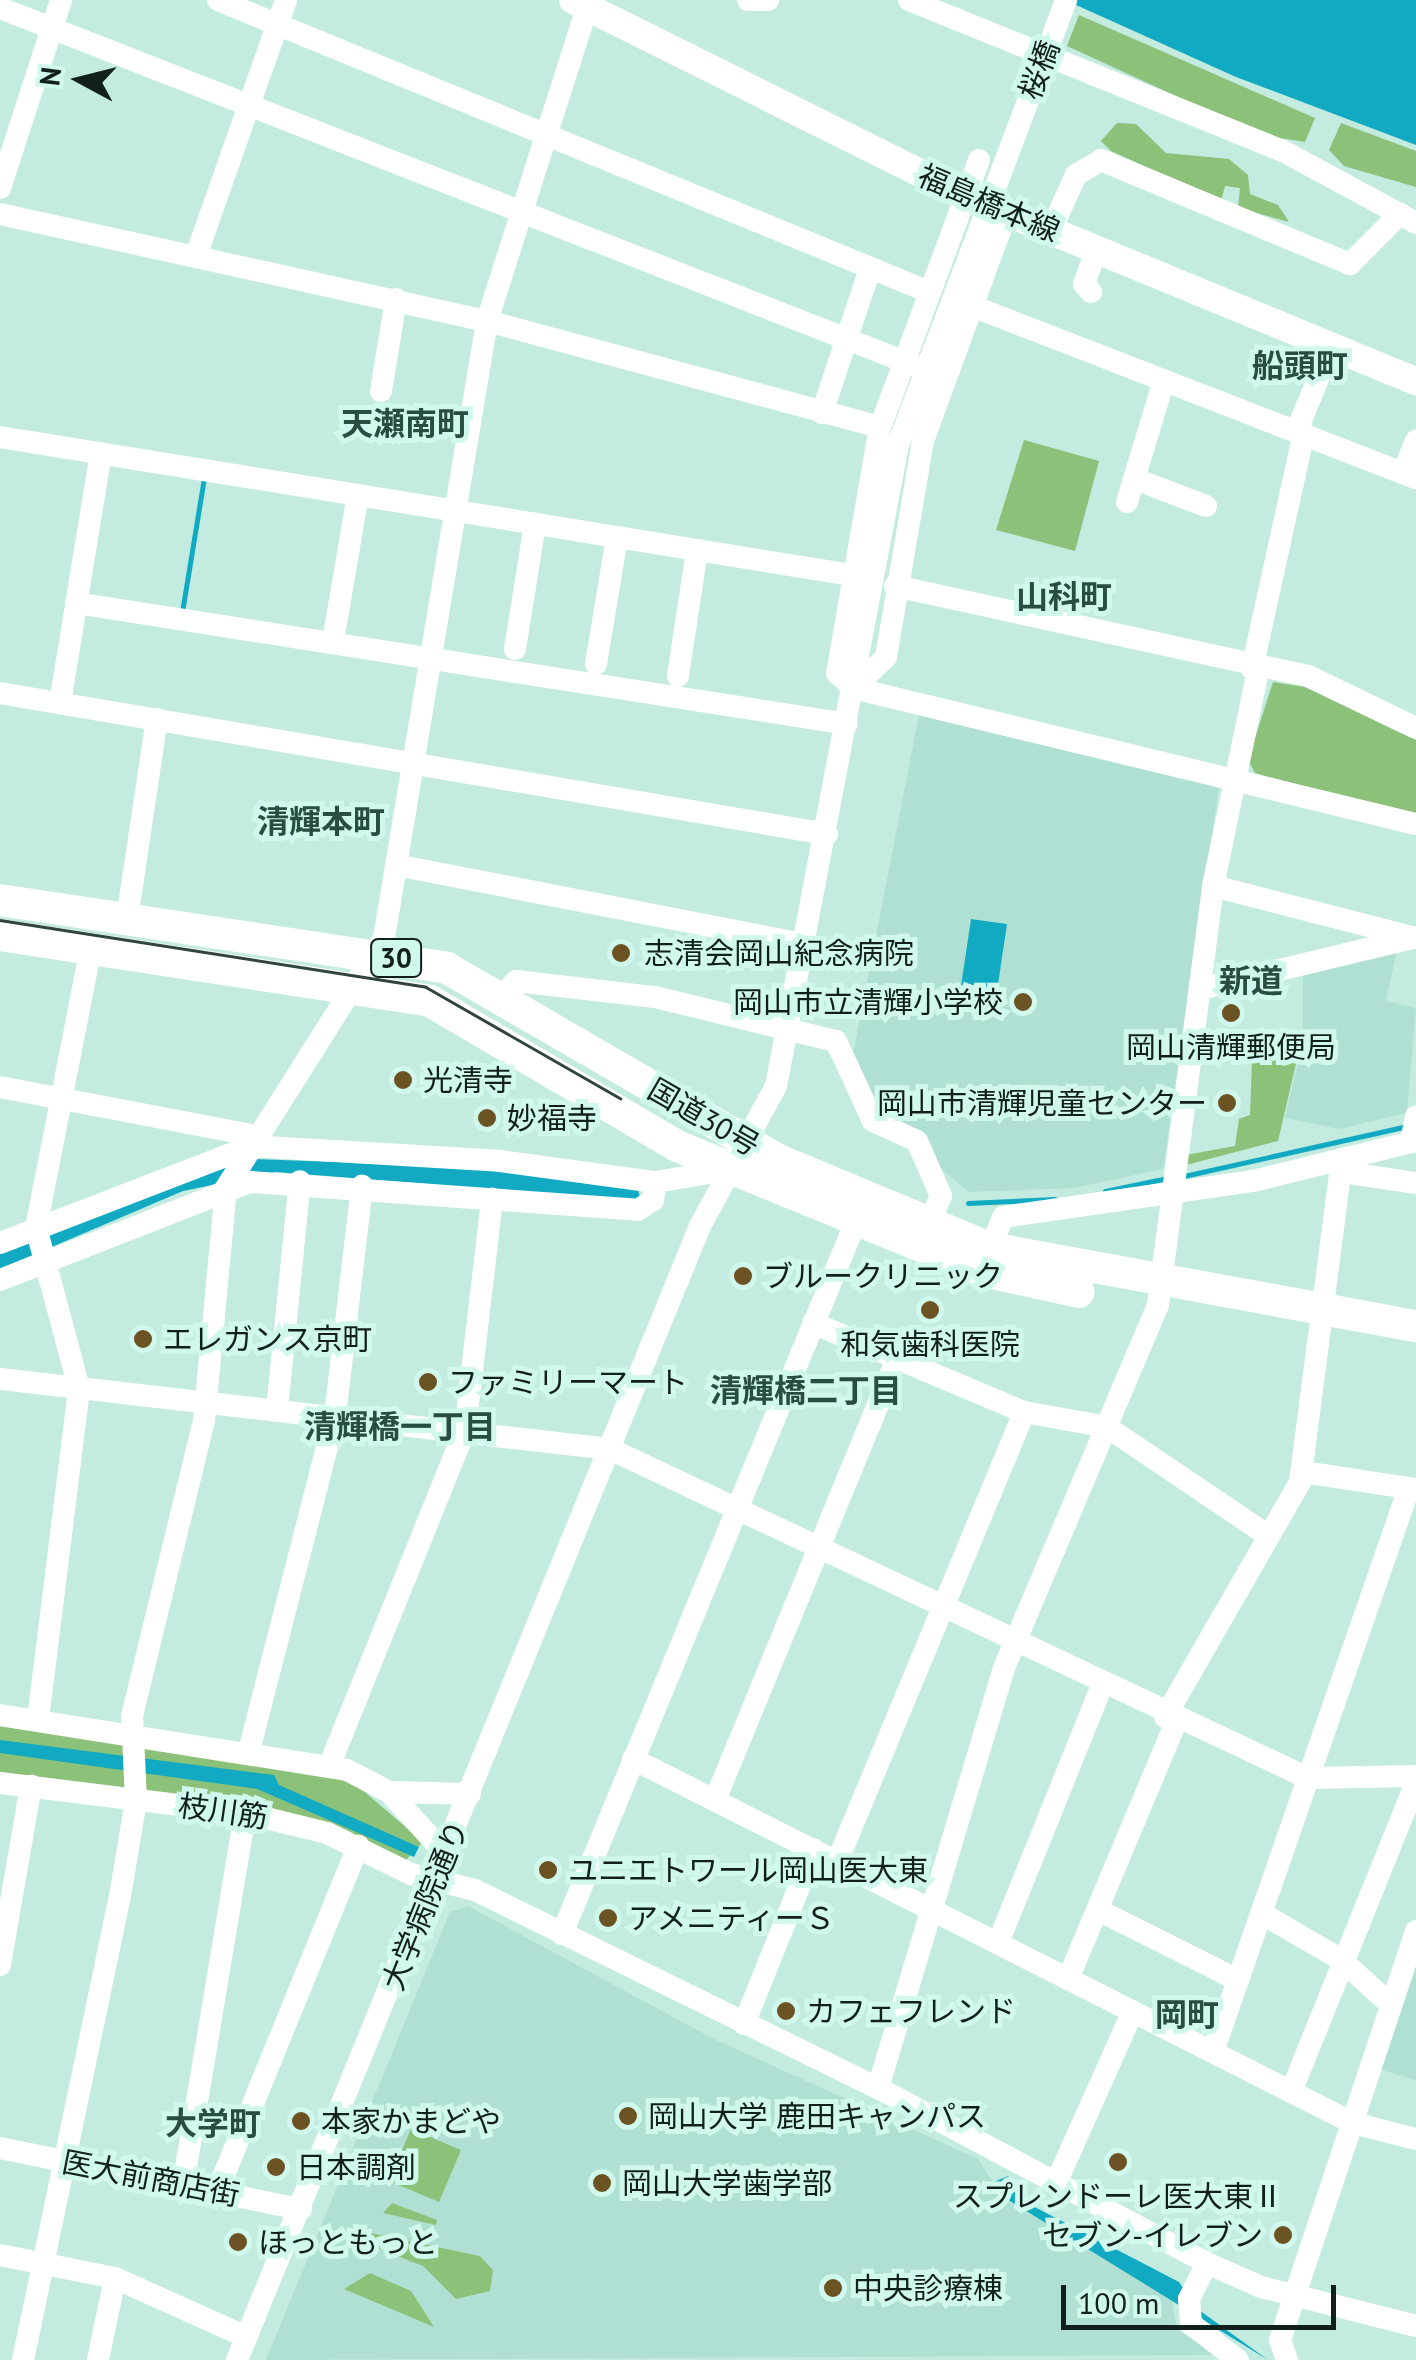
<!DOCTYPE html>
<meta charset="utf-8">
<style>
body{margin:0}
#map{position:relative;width:1416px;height:2360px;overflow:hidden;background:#c3ebdf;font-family:"PT Sans","Noto Sans JP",sans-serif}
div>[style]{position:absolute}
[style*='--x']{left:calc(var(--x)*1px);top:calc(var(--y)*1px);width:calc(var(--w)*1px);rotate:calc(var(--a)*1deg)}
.built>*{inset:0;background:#b0e0d3}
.green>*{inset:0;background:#8cc179}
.water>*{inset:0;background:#12aac3}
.stream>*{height:5px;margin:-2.5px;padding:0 2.5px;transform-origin:2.5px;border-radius:2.5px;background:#12aac3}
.minor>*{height:22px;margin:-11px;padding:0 11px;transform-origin:11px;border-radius:11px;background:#fff}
.major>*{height:28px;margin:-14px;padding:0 14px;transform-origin:14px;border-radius:14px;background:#fff}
.highway>*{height:32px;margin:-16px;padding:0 16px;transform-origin:16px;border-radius:16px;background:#fff}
.tram>*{height:2.5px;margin:-1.25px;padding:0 1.25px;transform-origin:1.25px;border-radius:1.25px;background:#31443f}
.dots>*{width:28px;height:28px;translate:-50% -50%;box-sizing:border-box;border:5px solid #d0f8ec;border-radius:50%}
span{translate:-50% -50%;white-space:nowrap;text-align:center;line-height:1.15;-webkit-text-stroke:10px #d0f8ec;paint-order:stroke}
.shield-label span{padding:2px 8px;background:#d0f8ec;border:2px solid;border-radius:8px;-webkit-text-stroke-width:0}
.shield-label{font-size:28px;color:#12201d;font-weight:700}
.street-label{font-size:30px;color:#12201d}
.poi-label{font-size:30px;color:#12201d}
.left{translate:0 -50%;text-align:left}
.right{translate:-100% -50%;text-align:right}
.neighbourhood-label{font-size:32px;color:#294c43;font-weight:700}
.north{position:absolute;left:30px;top:30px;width:100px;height:100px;-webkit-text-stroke:8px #d0f8ec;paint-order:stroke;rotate:277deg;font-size:28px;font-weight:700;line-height:40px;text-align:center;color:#12201d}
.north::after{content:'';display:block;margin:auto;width:35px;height:45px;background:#12201d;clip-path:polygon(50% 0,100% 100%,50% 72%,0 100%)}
.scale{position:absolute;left:1061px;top:2285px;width:275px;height:45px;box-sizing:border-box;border:5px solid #12201d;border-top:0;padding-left:12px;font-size:30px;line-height:35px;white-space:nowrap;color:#12201d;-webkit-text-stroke:8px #d0f8ec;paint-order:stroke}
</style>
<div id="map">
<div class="built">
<i style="clip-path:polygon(920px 710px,1219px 787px,1163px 1169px,1074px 1188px,969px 1192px,877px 1116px,852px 1059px)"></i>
<i style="clip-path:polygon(1397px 951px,1386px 1001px,1416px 1008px,1407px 1113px,1339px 1129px,1285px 1118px,1303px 1041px,1303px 971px)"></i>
<i style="clip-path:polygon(468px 1906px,712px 2038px,978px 2159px,1004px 2199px,1171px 2296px,1177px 2330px,1217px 2355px,266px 2360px,450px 1912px)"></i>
<i style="clip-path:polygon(1416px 1960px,1416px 2080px,1379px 2069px)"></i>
</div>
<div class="green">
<i style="clip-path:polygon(1079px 15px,1315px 118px,1305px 142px,1261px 135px,1067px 46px)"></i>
<i style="clip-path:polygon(1117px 123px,1136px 124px,1166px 153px,1229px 159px,1248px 175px,1250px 194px,1278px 205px,1289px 222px,1238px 208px,1240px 188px,1225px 186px,1221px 201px,1111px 151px,1101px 141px)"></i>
<i style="clip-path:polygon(1341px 123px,1416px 151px,1416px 187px,1344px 166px,1329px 150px)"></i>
<i style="clip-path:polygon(1024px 440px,1099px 461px,1075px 551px,996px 530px)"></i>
<i style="clip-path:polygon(1273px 682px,1305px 687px,1416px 740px,1416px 817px,1255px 773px,1248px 760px)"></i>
<i style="clip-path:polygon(1253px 1035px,1301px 1042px,1278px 1141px,1186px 1165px,1186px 1155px,1235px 1146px,1239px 1119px,1250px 1115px)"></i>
<i style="clip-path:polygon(0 1723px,352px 1781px,423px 1842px,405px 1861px,370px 1842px,0 1773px)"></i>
<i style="clip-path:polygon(411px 2129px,461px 2150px,439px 2202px,389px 2181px)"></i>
<i style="clip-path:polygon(392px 2203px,437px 2220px,436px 2225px,383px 2213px)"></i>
<i style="clip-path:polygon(370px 2233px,480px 2256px,493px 2270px,490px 2291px,456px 2299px,423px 2266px,366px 2244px)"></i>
<i style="clip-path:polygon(370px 2273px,411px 2291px,434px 2327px,344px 2289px)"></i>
</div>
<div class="water">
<i style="clip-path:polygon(1065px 0,1416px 0,1416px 145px,1236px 77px)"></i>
<i style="clip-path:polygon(971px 919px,1007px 924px,997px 991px,961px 986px)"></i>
<i style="clip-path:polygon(229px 1158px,499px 1168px,637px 1186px,641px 1201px,276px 1172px,183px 1191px,0 1269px,0 1252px)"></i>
<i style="clip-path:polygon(0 1740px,274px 1775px,279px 1785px,419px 1847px,414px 1857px,257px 1789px,0 1753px)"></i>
<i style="clip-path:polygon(1008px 2176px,1027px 2203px,1179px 2282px,1199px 2310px,1268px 2360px,1005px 2198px,994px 2182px)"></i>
</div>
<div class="stream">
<i style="--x:182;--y:612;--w:136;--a:-80.7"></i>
<i style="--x:1184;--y:1176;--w:229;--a:-12.6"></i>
<i style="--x:1105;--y:1191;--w:64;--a:-11.7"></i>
<i style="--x:968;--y:1203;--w:87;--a:-2.6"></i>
</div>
<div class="minor">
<i style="--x:218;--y:0;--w:766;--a:22.32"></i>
<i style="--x:748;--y:0;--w:20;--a:0"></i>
<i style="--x:909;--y:0;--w:403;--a:22"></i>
<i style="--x:1283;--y:151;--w:151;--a:28.4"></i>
<i style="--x:0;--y:8;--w:1014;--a:21.35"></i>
<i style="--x:979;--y:160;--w:285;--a:110.3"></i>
<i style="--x:880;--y:427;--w:250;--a:99.9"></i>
<i style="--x:837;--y:673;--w:22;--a:43"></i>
<i style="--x:853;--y:688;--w:579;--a:13.58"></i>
<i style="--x:0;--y:188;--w:198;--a:-72"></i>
<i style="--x:0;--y:214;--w:499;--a:12.4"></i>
<i style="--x:487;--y:321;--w:407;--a:15.1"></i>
<i style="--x:1051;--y:230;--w:60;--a:-65.6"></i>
<i style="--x:1076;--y:175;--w:29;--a:-31"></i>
<i style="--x:1101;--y:160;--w:270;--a:22.7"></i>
<i style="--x:1350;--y:264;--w:71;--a:-45"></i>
<i style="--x:197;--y:253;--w:268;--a:-70.6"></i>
<i style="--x:1091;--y:292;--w:11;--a:-131"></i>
<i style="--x:1084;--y:284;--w:37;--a:-70"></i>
<i style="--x:972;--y:306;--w:476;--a:21.2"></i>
<i style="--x:381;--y:391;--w:93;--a:-80.7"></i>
<i style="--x:822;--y:413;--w:152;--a:-71.6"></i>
<i style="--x:1297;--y:430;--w:92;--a:-67.6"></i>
<i style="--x:0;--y:437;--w:862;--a:9.21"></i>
<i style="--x:1403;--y:473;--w:35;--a:-68"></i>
<i style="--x:1135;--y:479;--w:76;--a:20.8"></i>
<i style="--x:1127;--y:502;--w:127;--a:-73.1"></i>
<i style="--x:895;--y:586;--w:423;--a:12.3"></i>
<i style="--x:1308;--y:676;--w:120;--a:25.7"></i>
<i style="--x:76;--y:603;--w:780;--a:8.92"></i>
<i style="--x:333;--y:641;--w:148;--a:-80.3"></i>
<i style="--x:515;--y:649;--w:127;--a:-80.9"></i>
<i style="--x:596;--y:664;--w:129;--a:-80.6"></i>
<i style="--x:1252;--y:669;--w:242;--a:-77.6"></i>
<i style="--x:678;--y:676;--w:127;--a:-81.4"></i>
<i style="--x:853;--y:688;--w:45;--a:-43.2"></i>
<i style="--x:886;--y:657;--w:219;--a:-80.3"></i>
<i style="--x:923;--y:441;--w:244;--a:-69.9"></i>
<i style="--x:0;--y:693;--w:839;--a:9.68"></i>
<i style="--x:60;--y:703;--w:253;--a:-80.7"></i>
<i style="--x:396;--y:865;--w:421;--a:11"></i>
<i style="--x:1213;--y:886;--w:209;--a:14.4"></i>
<i style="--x:127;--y:919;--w:202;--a:-81.5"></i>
<i style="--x:1200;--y:989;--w:222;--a:-13.5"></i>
<i style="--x:501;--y:997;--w:22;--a:-47"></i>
<i style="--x:516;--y:981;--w:140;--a:6.6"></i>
<i style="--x:655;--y:997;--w:186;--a:13.7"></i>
<i style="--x:836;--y:1041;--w:88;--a:65.2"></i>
<i style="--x:873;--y:1121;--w:48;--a:24.4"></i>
<i style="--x:917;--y:1141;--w:60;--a:66.4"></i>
<i style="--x:941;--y:1196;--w:30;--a:114"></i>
<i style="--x:0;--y:1087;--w:262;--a:10.8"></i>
<i style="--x:1411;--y:1142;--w:26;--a:-79"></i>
<i style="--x:1342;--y:1172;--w:75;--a:8.5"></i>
<i style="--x:0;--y:1243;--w:269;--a:-21.1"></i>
<i style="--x:251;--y:1146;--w:249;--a:3.4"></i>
<i style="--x:500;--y:1161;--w:157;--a:7.7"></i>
<i style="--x:990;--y:1248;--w:34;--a:-67"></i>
<i style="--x:1003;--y:1217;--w:253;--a:-8.2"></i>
<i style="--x:1253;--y:1181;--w:168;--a:-13.8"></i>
<i style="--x:0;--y:1280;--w:269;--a:-21.4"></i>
<i style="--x:250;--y:1182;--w:389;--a:4.1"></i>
<i style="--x:638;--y:1210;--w:18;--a:-34"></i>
<i style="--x:653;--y:1200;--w:18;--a:-81"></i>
<i style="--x:656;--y:1182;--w:76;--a:-9.8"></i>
<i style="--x:813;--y:1323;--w:229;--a:22.9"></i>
<i style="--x:1024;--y:1412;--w:84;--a:10.2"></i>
<i style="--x:1107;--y:1427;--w:193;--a:34"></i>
<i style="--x:0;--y:1379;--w:614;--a:6.55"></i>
<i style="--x:610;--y:1449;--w:772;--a:25.24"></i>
<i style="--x:1308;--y:1778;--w:108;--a:-1.1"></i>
<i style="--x:277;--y:1410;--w:230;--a:-84.3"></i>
<i style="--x:1303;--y:1472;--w:114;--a:8.6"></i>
<i style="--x:0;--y:1715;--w:351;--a:9"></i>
<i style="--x:347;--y:1770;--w:47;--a:27.6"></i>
<i style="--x:389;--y:1792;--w:92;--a:47.6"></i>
<i style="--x:1165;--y:1717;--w:271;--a:-60.1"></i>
<i style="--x:1300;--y:1482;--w:326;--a:-82.6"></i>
<i style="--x:38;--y:1719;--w:334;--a:-82.9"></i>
<i style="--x:79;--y:1388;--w:166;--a:-105"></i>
<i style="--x:36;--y:1228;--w:285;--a:-78.9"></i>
<i style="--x:250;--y:1747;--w:342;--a:-75.6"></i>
<i style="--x:335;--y:1416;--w:232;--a:-83.3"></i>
<i style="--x:633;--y:1759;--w:807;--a:26.82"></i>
<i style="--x:1353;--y:2123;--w:65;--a:14.3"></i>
<i style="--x:330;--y:1764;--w:360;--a:-68"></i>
<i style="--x:465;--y:1430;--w:233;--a:-83.3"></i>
<i style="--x:0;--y:1783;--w:247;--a:7"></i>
<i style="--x:245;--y:1813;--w:84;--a:13.7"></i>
<i style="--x:327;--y:1833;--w:93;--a:26"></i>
<i style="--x:411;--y:1874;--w:66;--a:14"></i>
<i style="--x:475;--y:1890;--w:449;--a:26.2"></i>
<i style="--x:878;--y:2088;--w:373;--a:28"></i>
<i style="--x:1207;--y:2263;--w:59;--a:24"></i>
<i style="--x:1261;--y:2287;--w:160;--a:14.1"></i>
<i style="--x:389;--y:1792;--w:81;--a:1.4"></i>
<i style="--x:715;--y:1800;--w:478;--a:-67.6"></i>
<i style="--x:837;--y:1862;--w:487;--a:-67.4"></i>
<i style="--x:1098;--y:1910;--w:157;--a:26.6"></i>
<i style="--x:1261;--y:1913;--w:91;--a:30.2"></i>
<i style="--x:1340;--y:1959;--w:69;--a:42"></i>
<i style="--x:562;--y:1934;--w:771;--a:-67.59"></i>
<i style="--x:998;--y:1943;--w:277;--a:-68"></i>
<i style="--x:0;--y:1965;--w:182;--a:-80.2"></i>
<i style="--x:1068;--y:1979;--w:279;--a:-67.2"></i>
<i style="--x:744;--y:2024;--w:188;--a:-68.1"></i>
<i style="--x:1213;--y:2052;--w:597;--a:-70.84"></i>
<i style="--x:878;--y:2088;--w:438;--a:-73.3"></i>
<i style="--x:1004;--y:1668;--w:394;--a:-67"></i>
<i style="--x:1158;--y:1305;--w:423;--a:-82.5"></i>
<i style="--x:1213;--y:886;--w:221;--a:-78.2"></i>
<i style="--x:1291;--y:2092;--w:334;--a:-68"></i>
<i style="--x:0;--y:2148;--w:307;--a:11.5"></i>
<i style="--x:1056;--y:2183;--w:188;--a:-65.9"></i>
<i style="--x:183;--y:2185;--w:377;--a:-80.5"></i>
<i style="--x:217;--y:2192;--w:374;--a:-67.8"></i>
<i style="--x:0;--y:2255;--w:117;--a:11.3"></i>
<i style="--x:115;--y:2278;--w:144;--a:24.2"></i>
<i style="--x:1207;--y:2263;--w:40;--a:116.6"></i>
<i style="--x:1189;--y:2299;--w:25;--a:85"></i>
<i style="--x:1191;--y:2324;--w:59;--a:37.5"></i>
<i style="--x:23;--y:2360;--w:474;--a:-78.2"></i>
<i style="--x:120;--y:1896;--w:97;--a:-80.5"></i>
<i style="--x:136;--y:1800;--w:84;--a:-92.7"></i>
<i style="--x:132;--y:1716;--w:304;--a:-76.3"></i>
<i style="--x:204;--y:1421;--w:234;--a:-84.6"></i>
<i style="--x:226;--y:1188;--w:296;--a:-57.7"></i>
<i style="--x:384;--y:938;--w:626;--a:-80.52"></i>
<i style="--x:487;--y:321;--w:329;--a:-72.3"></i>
<i style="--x:98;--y:2360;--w:84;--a:-78.3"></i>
<i style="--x:237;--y:2360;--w:1225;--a:-67.79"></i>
<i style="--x:700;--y:1226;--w:159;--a:-61.5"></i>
<i style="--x:776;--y:1086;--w:653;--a:-79.22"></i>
<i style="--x:898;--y:445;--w:476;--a:-69.3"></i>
<i style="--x:1287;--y:2360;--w:21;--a:-109"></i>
<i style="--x:1280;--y:2340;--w:431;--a:-71.6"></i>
</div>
<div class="major">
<i style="--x:573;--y:0;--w:437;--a:26.5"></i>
<i style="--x:964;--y:195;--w:489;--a:22.4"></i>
</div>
<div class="highway">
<i style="--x:0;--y:900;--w:452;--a:8.6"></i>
<i style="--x:447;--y:968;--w:380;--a:30.1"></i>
<i style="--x:776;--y:1159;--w:232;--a:22.6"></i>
<i style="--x:990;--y:1248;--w:433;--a:10.4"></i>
<i style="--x:0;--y:935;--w:435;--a:8.7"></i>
<i style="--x:430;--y:1001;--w:286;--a:30.4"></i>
<i style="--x:677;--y:1146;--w:326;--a:22.3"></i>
<i style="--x:979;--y:1270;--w:102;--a:12.4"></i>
</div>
<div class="tram">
<i style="--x:0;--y:920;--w:431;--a:8.9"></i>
<i style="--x:426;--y:987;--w:224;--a:29.8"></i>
</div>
<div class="dots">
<i style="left:621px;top:953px;background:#6c5324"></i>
<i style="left:1023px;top:1002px;background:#6c5324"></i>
<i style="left:1231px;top:1013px;background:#6c5324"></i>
<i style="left:403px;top:1080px;background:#6c5324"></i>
<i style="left:1227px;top:1103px;background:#6c5324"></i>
<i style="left:487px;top:1118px;background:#6c5324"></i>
<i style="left:743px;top:1276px;background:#6c5324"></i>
<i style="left:930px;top:1310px;background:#6c5324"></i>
<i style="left:143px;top:1339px;background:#6c5324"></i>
<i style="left:428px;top:1382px;background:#6c5324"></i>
<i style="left:548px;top:1870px;background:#6c5324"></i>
<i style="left:608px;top:1918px;background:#6c5324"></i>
<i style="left:786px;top:2011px;background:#6c5324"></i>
<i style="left:628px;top:2116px;background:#6c5324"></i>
<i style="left:301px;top:2121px;background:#6c5324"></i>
<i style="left:1118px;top:2162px;background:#6c5324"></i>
<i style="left:276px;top:2167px;background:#6c5324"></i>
<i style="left:602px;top:2183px;background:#6c5324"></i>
<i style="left:1283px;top:2235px;background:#6c5324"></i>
<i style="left:238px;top:2242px;background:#6c5324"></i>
<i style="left:833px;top:2288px;background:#6c5324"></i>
</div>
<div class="shield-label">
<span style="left:396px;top:958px">30</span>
</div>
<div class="street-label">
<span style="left:1039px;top:70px;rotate:-69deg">桜橋</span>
<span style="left:989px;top:203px;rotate:23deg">福島橋本線</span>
<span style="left:704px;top:1117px;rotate:30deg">国道30号</span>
<span style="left:223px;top:1811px;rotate:8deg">枝川筋</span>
<span style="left:425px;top:1905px;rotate:-68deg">大学病院通り</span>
<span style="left:151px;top:2178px;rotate:11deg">医大前商店街</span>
</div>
<div class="poi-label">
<span class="left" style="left:644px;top:953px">志清会岡山紀念病院</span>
<span class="right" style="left:1003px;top:1002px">岡山市立清輝小学校</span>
<span style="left:1231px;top:1047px">岡山清輝郵便局</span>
<span class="left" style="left:423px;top:1080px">光清寺</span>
<span class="right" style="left:1207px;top:1103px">岡山市清輝児童センター</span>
<span class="left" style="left:507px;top:1118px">妙福寺</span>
<span class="left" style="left:763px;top:1276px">ブルークリニック</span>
<span class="left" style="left:163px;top:1339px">エレガンス京町</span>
<span style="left:930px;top:1344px">和気歯科医院</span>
<span class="left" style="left:448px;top:1382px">ファミリーマート</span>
<span class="left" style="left:568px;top:1870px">ユニエトワール岡山医大東</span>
<span class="left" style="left:628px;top:1918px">アメニティーＳ</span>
<span class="left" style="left:806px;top:2011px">カフェフレンド</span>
<span class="left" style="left:648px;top:2116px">岡山大学 鹿田キャンパス</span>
<span class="left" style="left:321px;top:2121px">本家かまどや</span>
<span class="left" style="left:296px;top:2167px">日本調剤</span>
<span class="left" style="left:622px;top:2183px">岡山大学歯学部</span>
<span style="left:1118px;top:2196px">スプレンドーレ医大東Ⅱ</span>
<span class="right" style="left:1263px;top:2235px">セブン-イレブン</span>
<span class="left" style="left:258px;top:2242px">ほっともっと</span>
<span class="left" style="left:853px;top:2288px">中央診療棟</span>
</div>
<div class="neighbourhood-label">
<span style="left:1300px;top:365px">船頭町</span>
<span style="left:405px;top:423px">天瀬南町</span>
<span style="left:1064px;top:596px">山科町</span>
<span style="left:321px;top:821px">清輝本町</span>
<span style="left:1251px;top:980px">新道</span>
<span style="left:806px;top:1390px">清輝橋二丁目</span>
<span style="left:400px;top:1426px">清輝橋一丁目</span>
<span style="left:1187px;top:2014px">岡町</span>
<span style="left:213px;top:2123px">大学町</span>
</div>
<div class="north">N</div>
<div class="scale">100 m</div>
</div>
